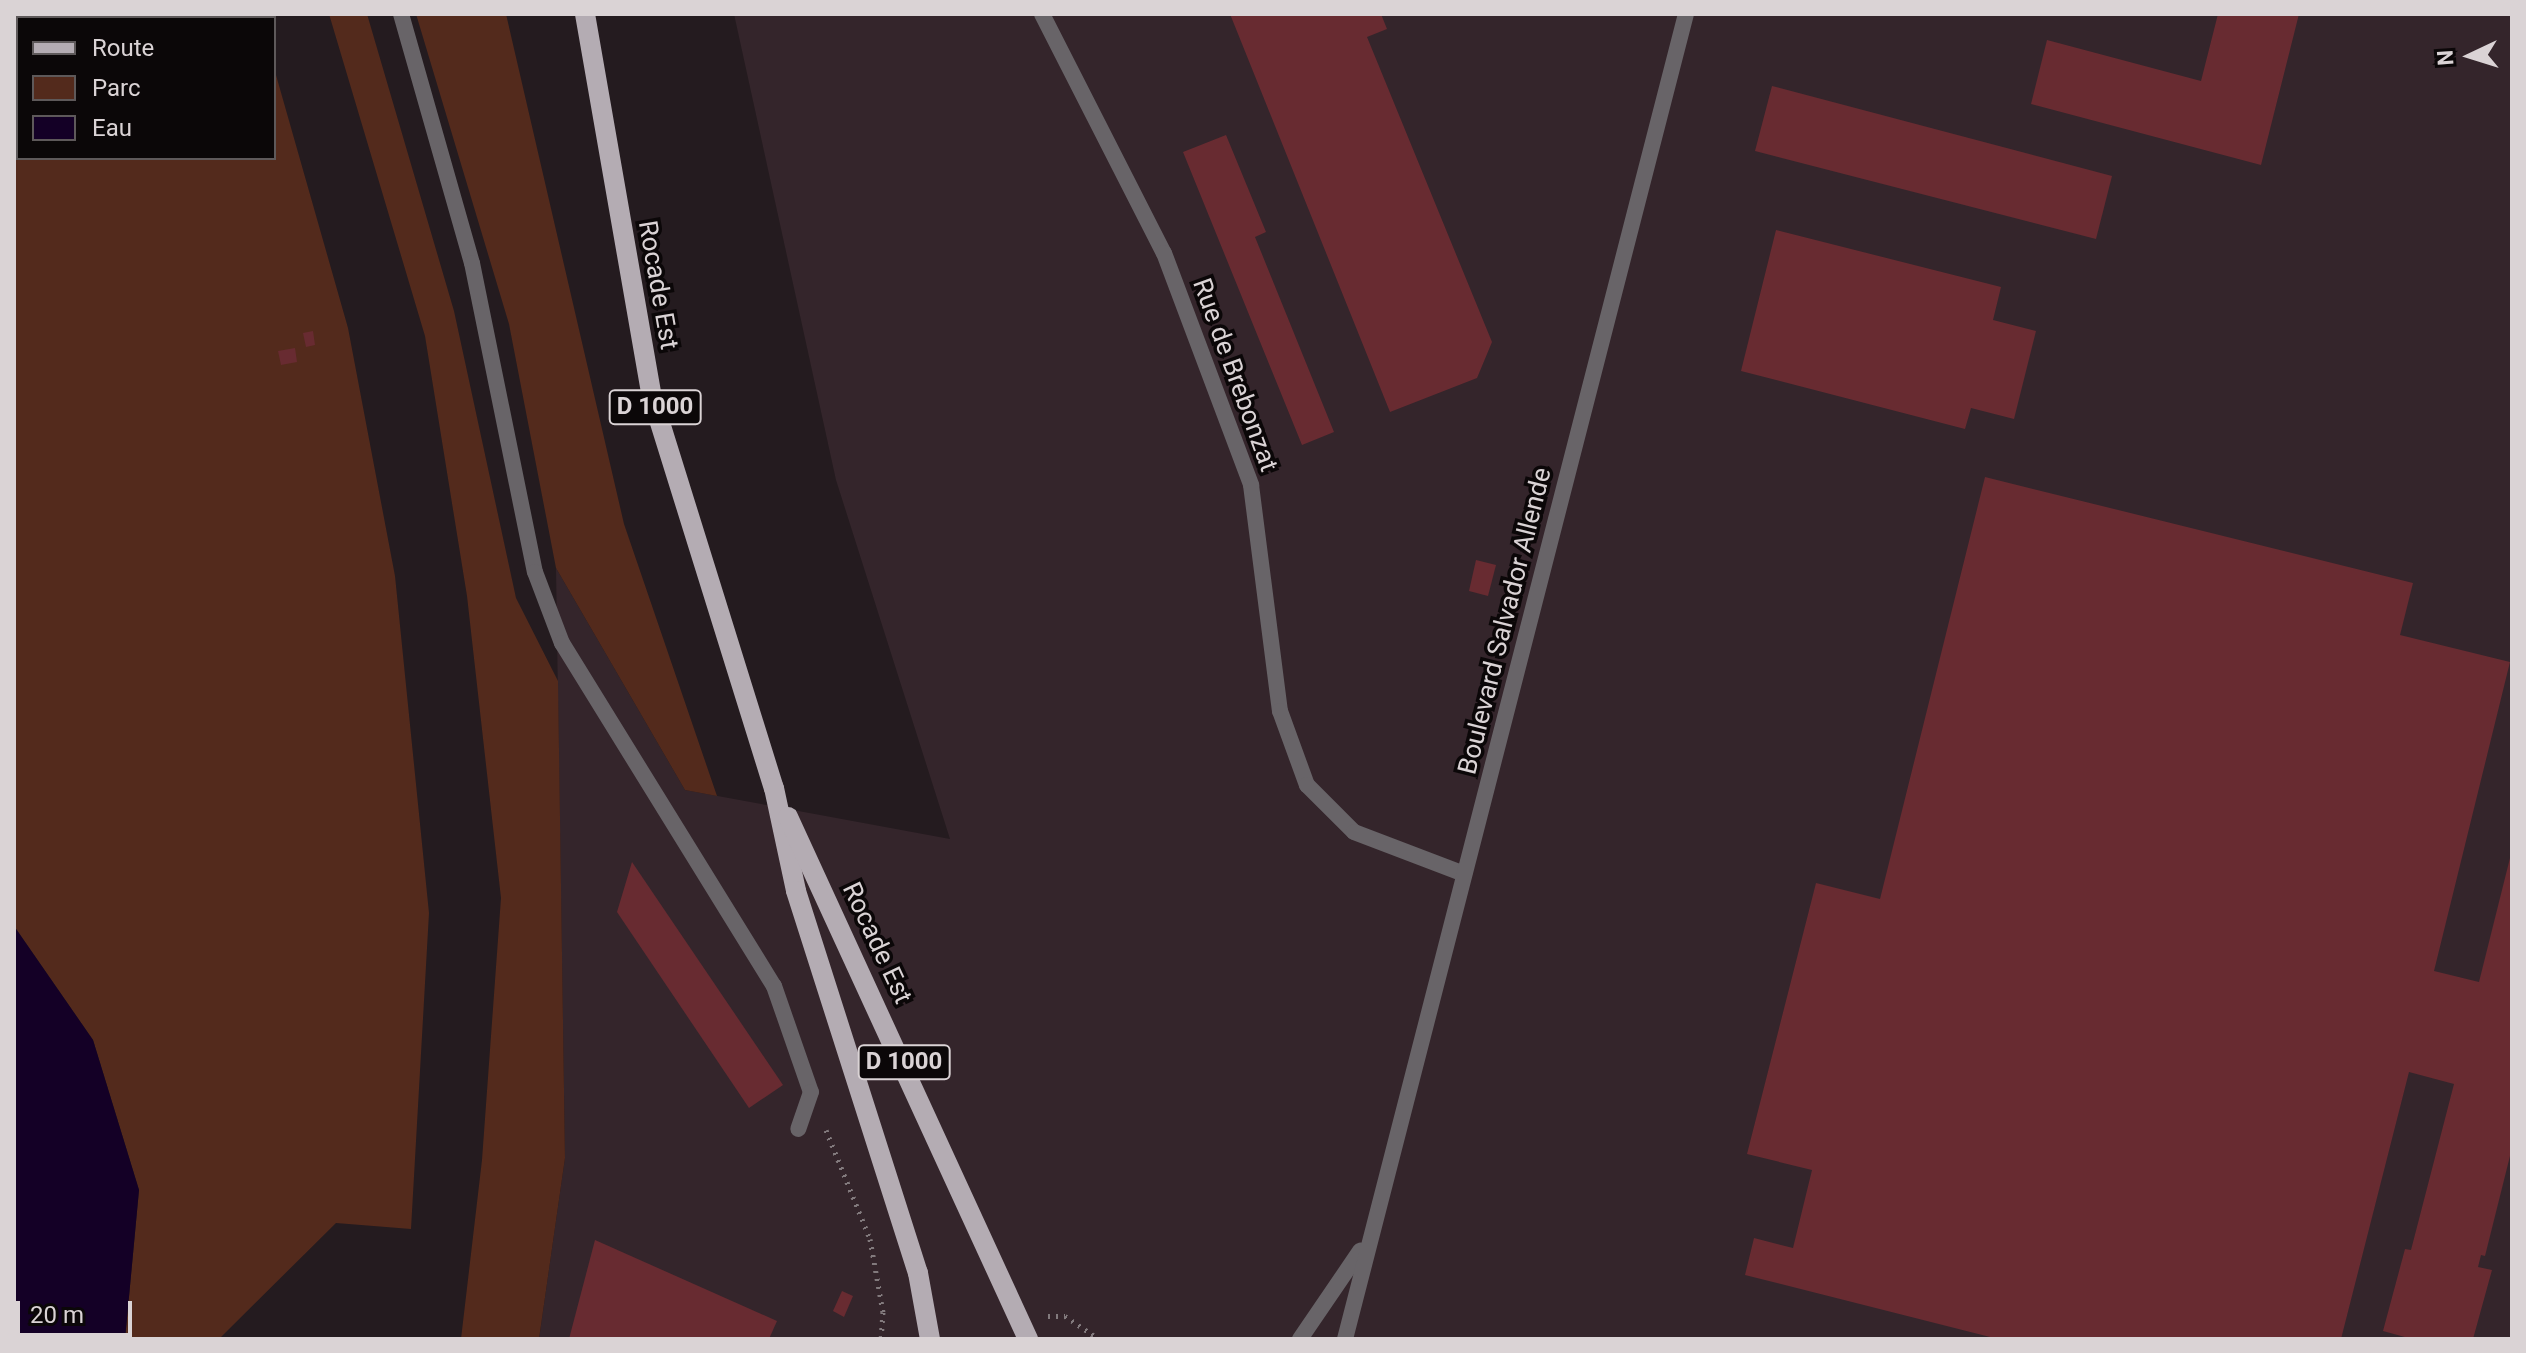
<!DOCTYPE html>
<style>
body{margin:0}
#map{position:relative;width:2526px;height:1353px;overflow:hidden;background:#241b1f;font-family:Roboto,sans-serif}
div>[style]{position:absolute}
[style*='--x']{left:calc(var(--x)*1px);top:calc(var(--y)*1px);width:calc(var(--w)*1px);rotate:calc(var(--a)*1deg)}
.built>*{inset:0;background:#34252b}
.green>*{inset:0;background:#532a1c}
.water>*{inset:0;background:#140026}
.building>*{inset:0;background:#682b31}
.path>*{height:5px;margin-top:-2.5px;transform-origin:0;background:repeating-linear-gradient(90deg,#827a7d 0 2px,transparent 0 8px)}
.minor>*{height:16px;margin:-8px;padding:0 8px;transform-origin:8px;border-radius:8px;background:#686468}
.tertiary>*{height:16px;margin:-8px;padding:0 8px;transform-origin:8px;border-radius:8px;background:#686468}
.primary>*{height:20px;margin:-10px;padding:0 10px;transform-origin:10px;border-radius:10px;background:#b4acb3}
span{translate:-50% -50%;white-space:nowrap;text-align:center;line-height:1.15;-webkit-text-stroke:7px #0b0708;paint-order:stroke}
.shield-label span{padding:2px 6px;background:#0b0708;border:2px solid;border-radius:6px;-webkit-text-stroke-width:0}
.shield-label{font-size:24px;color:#dad3d5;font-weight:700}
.street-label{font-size:26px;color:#dad3d5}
.frame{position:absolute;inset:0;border:16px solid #dad3d5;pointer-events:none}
.legend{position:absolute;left:16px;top:16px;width:260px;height:144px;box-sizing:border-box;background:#0b0708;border:2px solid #5e595a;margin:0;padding:10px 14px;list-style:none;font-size:24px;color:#dad3d5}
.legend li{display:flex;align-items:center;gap:16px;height:40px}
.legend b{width:40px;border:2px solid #5e595a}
.north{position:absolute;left:2430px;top:16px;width:80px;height:80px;-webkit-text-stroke:6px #0b0708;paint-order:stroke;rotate:266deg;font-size:22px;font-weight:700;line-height:32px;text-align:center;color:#dad3d5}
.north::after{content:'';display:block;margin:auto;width:28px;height:36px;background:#dad3d5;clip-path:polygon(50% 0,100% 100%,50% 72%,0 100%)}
.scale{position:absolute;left:16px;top:1301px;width:116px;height:36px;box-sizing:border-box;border:4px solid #dad3d5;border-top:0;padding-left:10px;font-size:24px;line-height:28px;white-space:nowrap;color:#dad3d5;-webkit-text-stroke:6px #0b0708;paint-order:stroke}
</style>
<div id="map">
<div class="built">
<i style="clip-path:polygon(734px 14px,2512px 14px,2512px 1339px,539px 1339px,565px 1158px,556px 568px,685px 790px,950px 839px,836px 480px)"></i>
</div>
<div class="green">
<i style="clip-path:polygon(14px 14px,259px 14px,260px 18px,18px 18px,18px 158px,274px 158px,274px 68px,348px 328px,395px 576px,429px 913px,411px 1229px,336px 1223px,219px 1339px,125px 1339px,139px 1190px,93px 1040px,14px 926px)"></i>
<i style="clip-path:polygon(329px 14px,367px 14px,454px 311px,516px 598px,558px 681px,565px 1158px,539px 1339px,461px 1339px,482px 1160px,501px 898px,467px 596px,425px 336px)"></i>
<i style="clip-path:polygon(416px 14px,506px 14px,624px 524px,717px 796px,685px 790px,556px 568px,509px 324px)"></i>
</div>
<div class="water">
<i style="clip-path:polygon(14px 926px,93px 1040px,139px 1190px,125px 1339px,14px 1339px)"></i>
</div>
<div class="building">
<i style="clip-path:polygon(1230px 14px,1381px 14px,1387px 29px,1367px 37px,1492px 342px,1477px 378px,1390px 412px)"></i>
<i style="clip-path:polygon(2218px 14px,2299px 14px,2261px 165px,2031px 104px,2047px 40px,2201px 81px)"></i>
<i style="clip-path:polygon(1772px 86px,2112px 176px,2096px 239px,1755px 151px)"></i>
<i style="clip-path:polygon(1226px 135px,1266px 232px,1255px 237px,1334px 432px,1302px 445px,1183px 152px)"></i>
<i style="clip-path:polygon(1776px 230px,2001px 287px,1993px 320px,2036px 331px,2014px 419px,1971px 408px,1965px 429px,1741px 371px)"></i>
<i style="clip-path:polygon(313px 331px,315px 345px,306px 347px,303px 333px)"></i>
<i style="clip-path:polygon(295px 348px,297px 362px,281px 365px,278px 351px)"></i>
<i style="clip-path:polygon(1985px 477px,2413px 583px,2400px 635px,2510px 662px,2434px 971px,2479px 982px,2512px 850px,2512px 1148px,2485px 1256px,2481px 1255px,2478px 1267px,2492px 1270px,2473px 1339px,2412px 1339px,2383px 1331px,2405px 1249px,2411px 1250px,2454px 1084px,2409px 1072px,2341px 1339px,1998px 1339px,1745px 1275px,1754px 1238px,1793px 1248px,1812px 1170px,1747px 1154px,1816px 883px,1880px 899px)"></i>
<i style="clip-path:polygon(1476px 560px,1496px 565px,1488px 596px,1469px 591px)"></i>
<i style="clip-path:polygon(632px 862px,783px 1085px,749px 1108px,617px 912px)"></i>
<i style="clip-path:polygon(595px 1240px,777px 1321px,769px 1339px,569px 1339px)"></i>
<i style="clip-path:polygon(842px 1291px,853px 1296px,844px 1317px,833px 1311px)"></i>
</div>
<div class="path">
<i style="--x:826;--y:1130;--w:118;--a:68"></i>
<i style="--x:870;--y:1239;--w:74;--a:79.9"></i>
<i style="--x:883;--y:1312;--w:27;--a:94"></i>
<i style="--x:1048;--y:1316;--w:17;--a:0"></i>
<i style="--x:1065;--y:1316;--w:41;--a:34.1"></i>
</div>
<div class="minor">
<i style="--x:401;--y:14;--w:259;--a:74.1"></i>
<i style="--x:472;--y:263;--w:315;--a:78.5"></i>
<i style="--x:535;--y:572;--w:76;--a:69.2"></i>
<i style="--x:562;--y:643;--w:403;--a:58.3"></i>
<i style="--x:774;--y:986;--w:112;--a:70.8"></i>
<i style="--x:811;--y:1092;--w:39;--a:109"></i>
<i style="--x:1042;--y:14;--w:268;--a:63"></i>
<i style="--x:1164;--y:253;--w:248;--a:69.4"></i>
<i style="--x:1251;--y:485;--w:228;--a:82.7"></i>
<i style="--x:1280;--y:711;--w:79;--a:70"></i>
<i style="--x:1307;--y:785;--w:66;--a:45"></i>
<i style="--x:1354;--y:832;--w:118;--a:20.9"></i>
</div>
<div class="tertiary">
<i style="--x:1300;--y:1339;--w:107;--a:-55.7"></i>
<i style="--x:1345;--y:1339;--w:1368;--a:-75.57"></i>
</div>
<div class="primary">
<i style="--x:585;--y:14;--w:389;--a:80.1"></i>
<i style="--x:652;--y:397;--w:410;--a:72.7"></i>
<i style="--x:774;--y:788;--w:105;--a:77.9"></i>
<i style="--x:796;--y:891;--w:401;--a:72.3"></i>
<i style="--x:918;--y:1273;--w:67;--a:79.7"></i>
<i style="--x:788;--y:817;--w:575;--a:65.31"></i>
</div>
<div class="shield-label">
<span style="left:655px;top:407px">D 1000</span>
<span style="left:904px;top:1062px">D 1000</span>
</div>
<div class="street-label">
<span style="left:658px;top:285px;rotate:80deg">Rocade Est</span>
<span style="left:1235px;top:375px;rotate:70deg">Rue de Brebonzat</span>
<span style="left:1505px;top:621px;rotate:-76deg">Boulevard Salvador Allende</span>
<span style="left:877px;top:943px;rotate:65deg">Rocade Est</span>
</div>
<div class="frame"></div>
<ul class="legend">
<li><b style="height:10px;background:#b4acb3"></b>Route</li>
<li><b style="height:22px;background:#532a1c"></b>Parc</li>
<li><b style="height:22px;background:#140026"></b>Eau</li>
</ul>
<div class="north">N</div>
<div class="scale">20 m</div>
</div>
